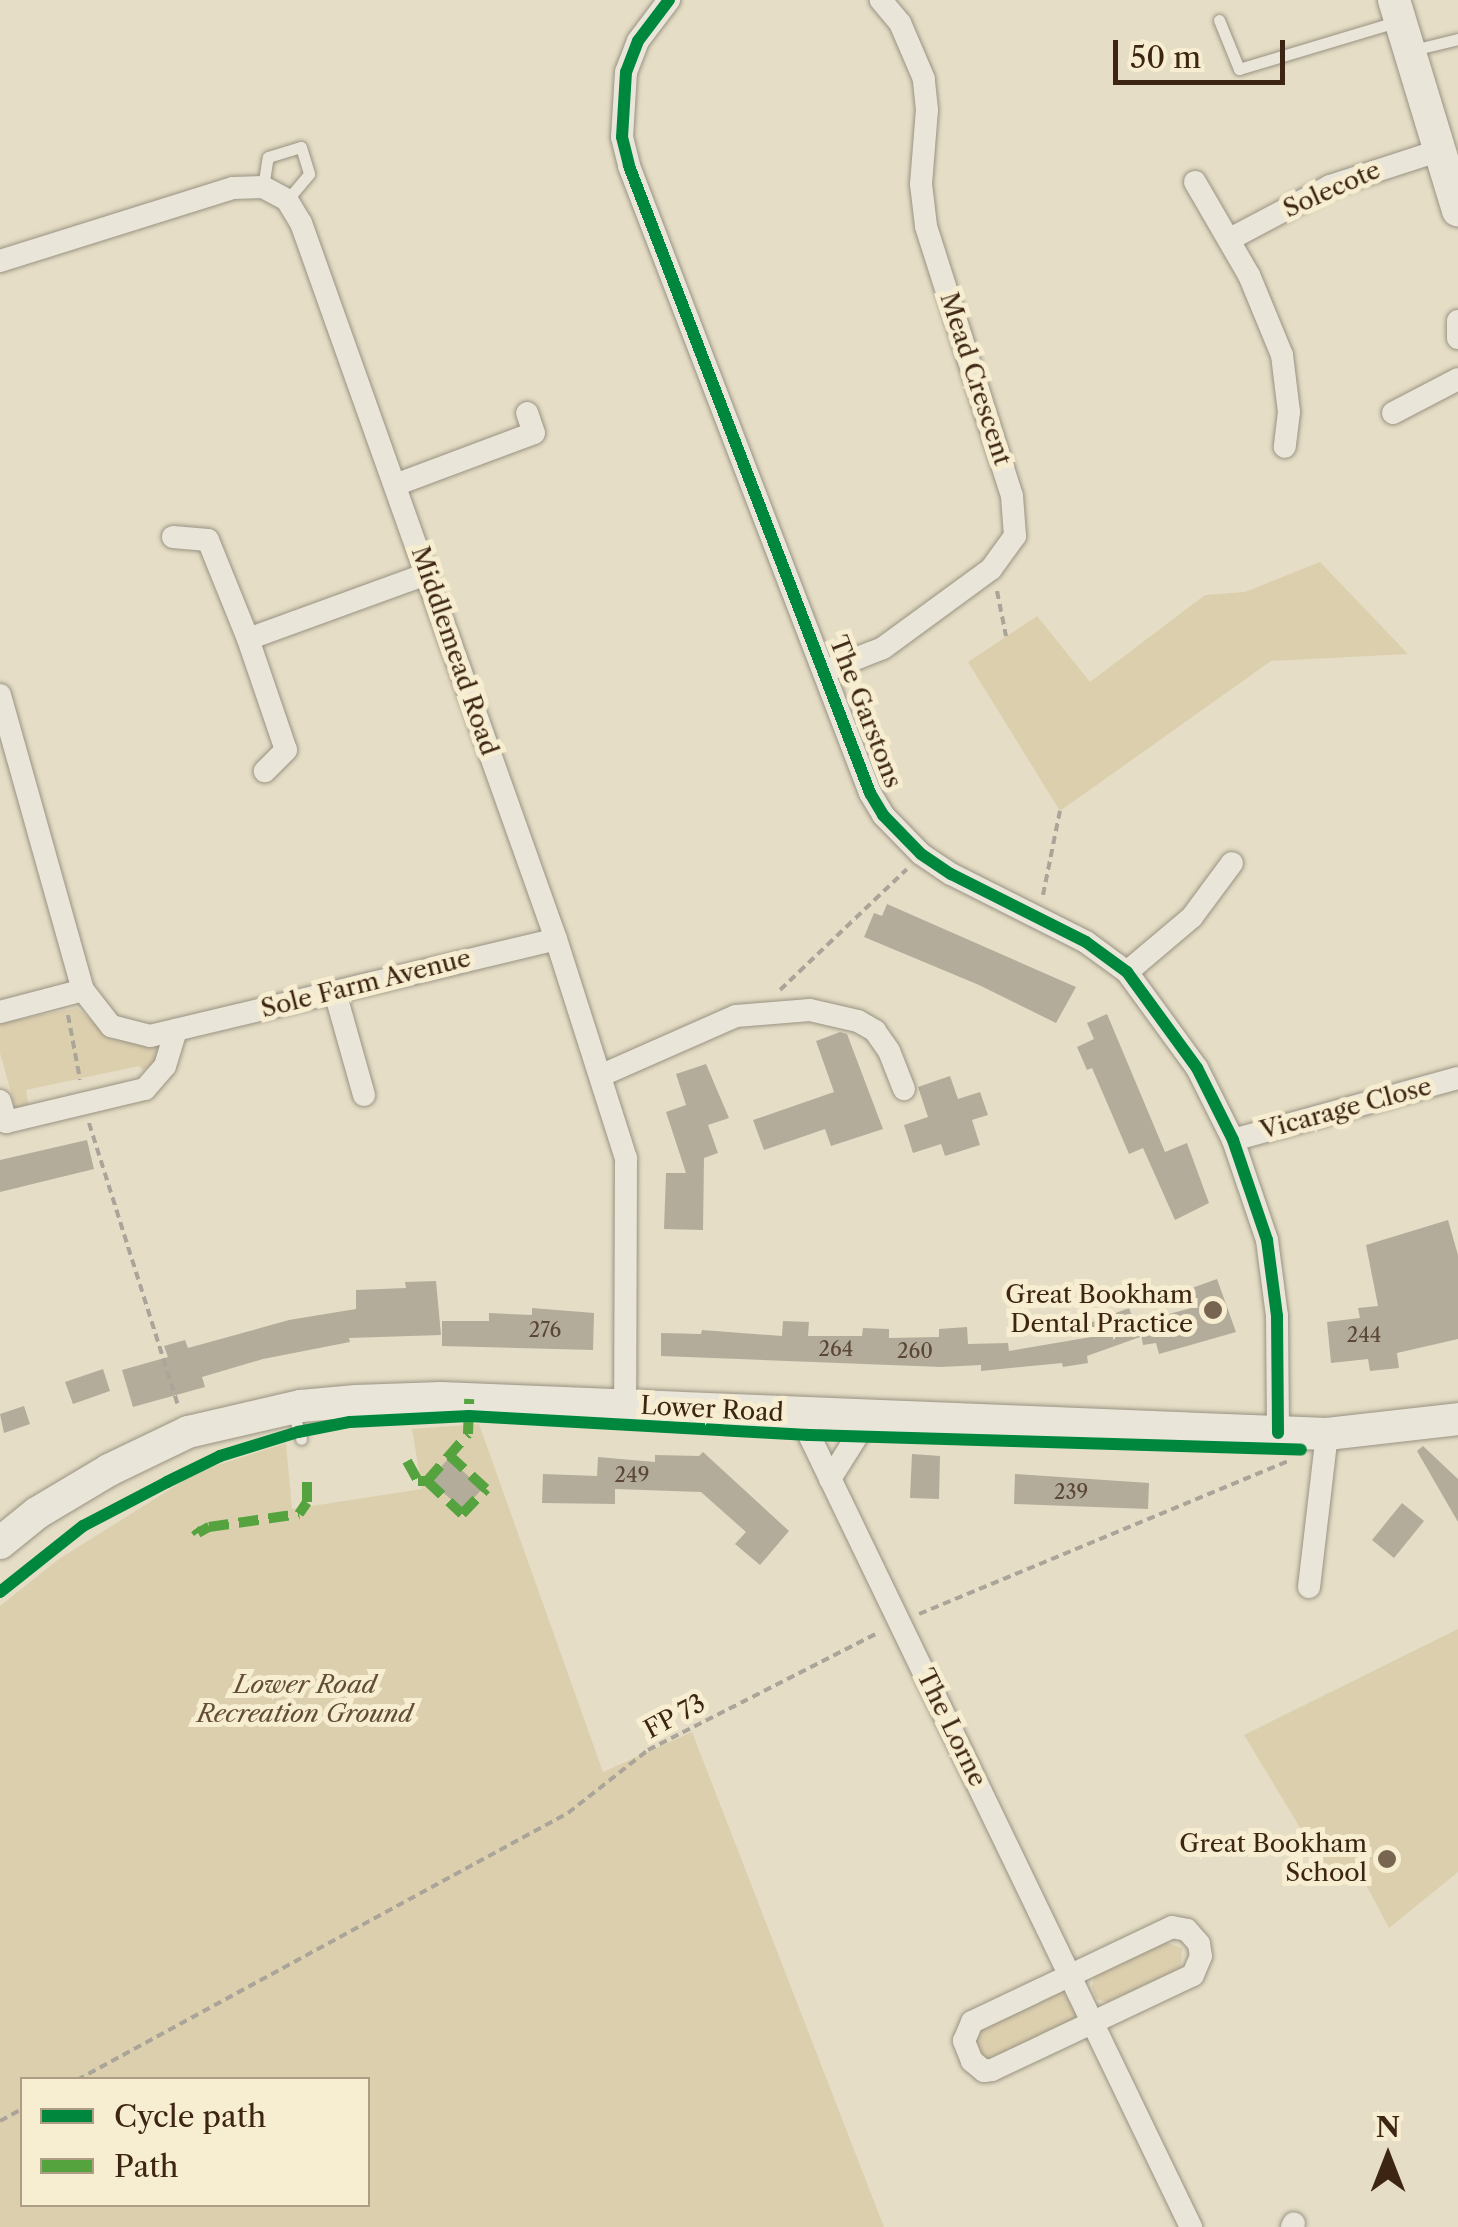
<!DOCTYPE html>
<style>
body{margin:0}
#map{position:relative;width:1458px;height:2227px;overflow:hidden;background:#e5ddc5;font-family:"Libre Caslon Text",serif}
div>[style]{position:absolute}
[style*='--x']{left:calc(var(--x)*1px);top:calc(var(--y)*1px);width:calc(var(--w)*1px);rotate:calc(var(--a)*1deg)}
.green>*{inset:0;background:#dccfae}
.building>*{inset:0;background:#b4ac9b}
.path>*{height:4px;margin-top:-2px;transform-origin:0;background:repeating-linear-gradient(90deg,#aaa499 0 8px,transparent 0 13px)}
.roads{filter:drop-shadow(0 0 2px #999282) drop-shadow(0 0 2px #999282)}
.lane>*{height:11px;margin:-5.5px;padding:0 5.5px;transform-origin:5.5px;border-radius:5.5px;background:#e9e6d9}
.street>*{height:22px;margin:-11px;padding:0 11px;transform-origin:11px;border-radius:11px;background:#e9e6d9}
.secondary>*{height:32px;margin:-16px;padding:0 16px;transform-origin:16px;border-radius:16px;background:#e9e6d9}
.quiet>*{height:10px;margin-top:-5px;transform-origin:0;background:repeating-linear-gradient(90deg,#54a33f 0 20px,transparent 0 30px)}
.cycleway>*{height:12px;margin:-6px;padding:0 6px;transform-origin:6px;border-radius:6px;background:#00873e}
.dots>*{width:28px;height:28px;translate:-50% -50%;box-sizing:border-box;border:5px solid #f7edd0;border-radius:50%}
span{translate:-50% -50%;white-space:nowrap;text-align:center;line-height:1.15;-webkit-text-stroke:10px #f7edd0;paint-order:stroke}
.number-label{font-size:20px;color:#5b4735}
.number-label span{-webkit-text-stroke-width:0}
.street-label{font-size:25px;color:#3d2513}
.poi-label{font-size:25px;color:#3d2513}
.right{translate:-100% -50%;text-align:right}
.park-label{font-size:25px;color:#634d35;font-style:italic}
.legend{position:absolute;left:20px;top:2077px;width:350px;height:130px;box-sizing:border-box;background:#f7edd0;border:2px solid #ad9d84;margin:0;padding:12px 18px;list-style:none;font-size:30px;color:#3d2513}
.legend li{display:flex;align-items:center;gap:20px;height:50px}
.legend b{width:50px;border:2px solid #ad9d84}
.north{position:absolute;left:1338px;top:2107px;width:100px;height:100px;-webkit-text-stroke:8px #f7edd0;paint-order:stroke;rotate:0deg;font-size:28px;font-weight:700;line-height:40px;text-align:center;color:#3d2513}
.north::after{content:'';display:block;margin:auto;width:35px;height:45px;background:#3d2513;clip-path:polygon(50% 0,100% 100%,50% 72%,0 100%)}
.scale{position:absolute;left:1113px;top:40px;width:172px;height:45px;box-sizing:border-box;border:5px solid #3d2513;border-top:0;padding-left:12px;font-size:30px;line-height:35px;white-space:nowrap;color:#3d2513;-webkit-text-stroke:8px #f7edd0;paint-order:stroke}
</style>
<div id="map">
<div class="green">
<i style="clip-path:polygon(1320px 562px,1408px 654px,1271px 661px,1060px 811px,968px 662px,1037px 616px,1090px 682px,1205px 595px,1245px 592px)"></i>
<i style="clip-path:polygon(77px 1008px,112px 1039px,157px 1045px,156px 1062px,143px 1070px,139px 1066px,26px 1090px,29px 1107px,16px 1110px,0 1053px,0 1023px)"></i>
<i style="clip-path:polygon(evenodd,479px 1424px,603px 1772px,692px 1732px,884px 2227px,0 2227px,0 1606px,59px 1559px,199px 1471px,286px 1443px,292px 1509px,422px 1489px,412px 1429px,479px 1424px,22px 2080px,368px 2080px,368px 2204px,22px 2204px,22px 2080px)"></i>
<i style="clip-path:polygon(1458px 1629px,1458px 1872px,1389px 1928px,1355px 1864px,1330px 1877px,1244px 1735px)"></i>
<i style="clip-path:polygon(1165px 1942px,1182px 1948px,1181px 1968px,1108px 2002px,1096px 1999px,1092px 1987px,1095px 1973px)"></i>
<i style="clip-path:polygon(1062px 1991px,1076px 2010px,1074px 2020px,990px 2060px,981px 2058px,973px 2038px,981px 2029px)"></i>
</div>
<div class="building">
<i style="clip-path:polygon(887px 904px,1076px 987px,1056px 1023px,979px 985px,864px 937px,874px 913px,882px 916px)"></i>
<i style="clip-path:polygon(1107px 1014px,1165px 1152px,1187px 1143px,1209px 1203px,1175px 1220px,1143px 1148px,1129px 1154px,1092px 1068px,1087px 1070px,1077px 1047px,1094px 1039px,1087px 1023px)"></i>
<i style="clip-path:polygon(840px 1032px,847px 1034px,883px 1129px,831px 1146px,825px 1129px,764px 1150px,753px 1120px,834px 1092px,816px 1041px)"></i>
<i style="clip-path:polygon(706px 1064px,729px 1118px,708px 1125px,718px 1153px,704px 1158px,703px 1230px,664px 1229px,666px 1173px,686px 1173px,666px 1112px,686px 1105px,676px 1074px)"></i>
<i style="clip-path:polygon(950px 1076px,958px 1099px,980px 1092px,988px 1115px,972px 1120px,980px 1145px,945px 1156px,941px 1144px,913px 1153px,904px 1125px,928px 1117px,918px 1087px)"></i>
<i style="clip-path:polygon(87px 1140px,94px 1169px,0 1192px,0 1160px)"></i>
<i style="clip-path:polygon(1448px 1220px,1458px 1255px,1458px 1339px,1397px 1353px,1399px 1368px,1370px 1371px,1368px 1359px,1331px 1363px,1327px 1322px,1360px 1318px,1358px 1308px,1378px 1306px,1366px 1245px)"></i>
<i style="clip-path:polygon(1217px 1279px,1236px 1332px,1159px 1354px,1156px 1343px,1143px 1345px,1139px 1322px,1195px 1307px,1189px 1289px)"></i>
<i style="clip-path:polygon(436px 1281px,441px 1335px,349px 1338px,350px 1342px,263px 1359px,202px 1377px,205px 1387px,133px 1407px,122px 1370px,168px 1357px,164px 1346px,185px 1340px,188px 1348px,289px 1320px,356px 1309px,356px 1290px,406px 1288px,405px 1282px)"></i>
<i style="clip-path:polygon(532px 1308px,594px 1313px,593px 1350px,442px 1346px,442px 1321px,489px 1321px,489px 1313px,532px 1315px)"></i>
<i style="clip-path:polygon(1129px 1308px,1140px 1337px,1087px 1356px,1088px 1363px,1063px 1367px,1062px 1363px,981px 1371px,981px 1365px,941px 1367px,661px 1356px,661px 1333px,701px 1334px,702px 1330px,782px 1336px,783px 1321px,809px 1322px,808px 1336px,862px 1336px,863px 1328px,889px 1329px,889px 1338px,939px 1337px,939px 1329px,967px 1327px,968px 1344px,1008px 1343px,1009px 1351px,1091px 1337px,1087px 1324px)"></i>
<i style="clip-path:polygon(103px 1369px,110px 1391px,73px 1404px,65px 1382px)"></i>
<i style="clip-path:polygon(24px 1406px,30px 1424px,4px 1433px,0 1414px)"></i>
<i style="clip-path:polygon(1423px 1446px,1458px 1479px,1458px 1522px,1417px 1451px)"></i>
<i style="clip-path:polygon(703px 1452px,789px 1531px,760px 1565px,735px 1544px,746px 1532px,701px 1492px,615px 1489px,615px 1504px,542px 1503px,543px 1474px,597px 1476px,598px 1457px,655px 1462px,655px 1455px,699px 1456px)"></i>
<i style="clip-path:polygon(912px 1454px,940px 1456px,939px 1499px,910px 1498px)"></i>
<i style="clip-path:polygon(449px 1458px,482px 1489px,463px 1510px,429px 1480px)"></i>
<i style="clip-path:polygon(1015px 1474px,1149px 1483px,1148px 1509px,1014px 1504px)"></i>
<i style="clip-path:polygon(1402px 1503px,1424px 1521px,1394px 1558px,1372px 1540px)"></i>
</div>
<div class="path">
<i style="--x:997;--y:591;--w:46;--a:78.7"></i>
<i style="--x:1043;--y:895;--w:86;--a:-78.6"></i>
<i style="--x:780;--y:990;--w:175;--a:-43.6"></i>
<i style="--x:68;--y:1015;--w:66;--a:79.5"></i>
<i style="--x:89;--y:1123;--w:296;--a:72.5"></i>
<i style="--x:919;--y:1614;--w:400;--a:-22.5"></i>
<i style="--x:77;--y:2080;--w:559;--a:-28.54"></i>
<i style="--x:568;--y:1813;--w:102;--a:-38.2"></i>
<i style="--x:648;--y:1750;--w:258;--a:-27"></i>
<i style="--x:0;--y:2121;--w:25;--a:-29"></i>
</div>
<div class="roads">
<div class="lane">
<i style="--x:1219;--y:20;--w:53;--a:67.8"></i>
<i style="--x:1239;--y:69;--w:164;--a:-16.7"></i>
<i style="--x:1413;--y:50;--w:46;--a:-13.7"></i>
<i style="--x:263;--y:187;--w:30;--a:-81"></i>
<i style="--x:268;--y:157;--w:34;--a:-17"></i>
<i style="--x:301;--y:147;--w:28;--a:73"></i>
<i style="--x:309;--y:174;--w:34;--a:130"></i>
<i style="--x:293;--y:1412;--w:28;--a:73"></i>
</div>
<div class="street">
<i style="--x:669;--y:0;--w:51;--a:127.1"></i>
<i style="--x:638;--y:41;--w:33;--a:111"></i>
<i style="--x:626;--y:72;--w:65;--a:93.5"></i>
<i style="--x:622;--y:137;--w:30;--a:76"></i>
<i style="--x:629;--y:166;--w:672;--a:68.97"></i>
<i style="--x:870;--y:793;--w:26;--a:59"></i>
<i style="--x:883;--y:815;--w:54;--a:45.7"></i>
<i style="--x:921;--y:854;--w:36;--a:34"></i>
<i style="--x:951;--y:874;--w:151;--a:26.7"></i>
<i style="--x:1086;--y:942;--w:51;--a:36.2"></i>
<i style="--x:1127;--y:972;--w:119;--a:53.9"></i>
<i style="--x:1197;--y:1068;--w:80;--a:63.4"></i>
<i style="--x:1233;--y:1140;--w:106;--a:71.2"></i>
<i style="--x:1267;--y:1240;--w:77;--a:82.5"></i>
<i style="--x:1277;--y:1316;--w:117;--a:89.5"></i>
<i style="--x:1195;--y:182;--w:108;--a:59.9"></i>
<i style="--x:1249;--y:275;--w:87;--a:67.6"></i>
<i style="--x:1282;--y:355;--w:57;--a:83"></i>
<i style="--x:1289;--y:412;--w:35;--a:97"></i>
<i style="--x:1230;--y:239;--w:113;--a:-27.9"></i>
<i style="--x:1330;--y:186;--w:114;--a:-18"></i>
<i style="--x:0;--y:261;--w:244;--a:-17.4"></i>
<i style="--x:233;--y:188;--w:30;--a:-2"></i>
<i style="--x:263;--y:187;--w:27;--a:28"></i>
<i style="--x:287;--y:200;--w:27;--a:59"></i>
<i style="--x:301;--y:223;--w:760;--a:70.4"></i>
<i style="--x:556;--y:939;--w:230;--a:72.3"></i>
<i style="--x:626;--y:1158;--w:248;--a:90.2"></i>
<i style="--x:1458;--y:321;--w:17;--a:90"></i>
<i style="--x:1393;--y:413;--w:73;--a:-27.6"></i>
<i style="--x:395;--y:485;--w:148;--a:-20.5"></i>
<i style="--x:534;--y:433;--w:21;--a:-109"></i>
<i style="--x:173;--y:537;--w:35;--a:5"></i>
<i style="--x:208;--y:540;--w:107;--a:68"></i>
<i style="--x:248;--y:639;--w:190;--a:-20"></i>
<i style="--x:248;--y:639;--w:117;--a:71.1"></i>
<i style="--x:286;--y:750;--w:30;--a:135"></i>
<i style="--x:825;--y:671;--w:62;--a:-21.6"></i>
<i style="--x:883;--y:648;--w:134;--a:-36.2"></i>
<i style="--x:991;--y:569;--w:41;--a:-54"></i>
<i style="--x:1015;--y:536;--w:40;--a:-94.3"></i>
<i style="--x:1012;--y:496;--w:283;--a:-107.7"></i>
<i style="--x:926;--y:226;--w:42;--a:-96.8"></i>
<i style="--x:921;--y:184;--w:74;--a:-85.4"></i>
<i style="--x:927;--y:110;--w:31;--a:-96"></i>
<i style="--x:924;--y:79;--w:61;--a:-113.2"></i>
<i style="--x:900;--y:23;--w:30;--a:-130"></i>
<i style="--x:0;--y:695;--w:306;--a:74.3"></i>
<i style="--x:83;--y:990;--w:46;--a:52.1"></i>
<i style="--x:111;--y:1026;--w:40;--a:14.4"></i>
<i style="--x:150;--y:1036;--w:417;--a:-13.4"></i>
<i style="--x:1127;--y:972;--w:85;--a:-40.2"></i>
<i style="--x:1192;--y:917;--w:67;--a:-53.5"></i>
<i style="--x:335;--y:992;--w:107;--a:74.3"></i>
<i style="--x:0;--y:1012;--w:86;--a:-14.8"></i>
<i style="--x:602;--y:1075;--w:146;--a:-23.8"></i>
<i style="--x:736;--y:1016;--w:74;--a:-4.6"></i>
<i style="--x:810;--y:1010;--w:49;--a:12.9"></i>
<i style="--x:858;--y:1021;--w:20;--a:30"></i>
<i style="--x:875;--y:1031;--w:24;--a:55"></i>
<i style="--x:889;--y:1051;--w:41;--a:68.5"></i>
<i style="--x:0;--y:1101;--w:22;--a:74"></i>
<i style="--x:6;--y:1122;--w:143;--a:-13.4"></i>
<i style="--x:145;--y:1089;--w:30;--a:-49"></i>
<i style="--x:165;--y:1066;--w:38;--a:-73"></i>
<i style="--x:1233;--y:1140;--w:233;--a:-15.4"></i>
<i style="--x:799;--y:1414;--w:903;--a:64.26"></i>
<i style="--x:830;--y:1479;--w:73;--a:-57.8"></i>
<i style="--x:1309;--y:1587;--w:154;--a:-83.3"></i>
<i style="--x:1172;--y:1927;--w:15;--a:11"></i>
<i style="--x:1187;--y:1930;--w:18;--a:49"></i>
<i style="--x:1199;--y:1944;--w:12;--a:81"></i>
<i style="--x:1201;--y:1956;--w:21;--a:113"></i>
<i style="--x:1193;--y:1975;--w:222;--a:154.7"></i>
<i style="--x:992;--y:2070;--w:8;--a:173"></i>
<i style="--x:984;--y:2071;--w:16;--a:-140"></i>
<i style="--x:972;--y:2061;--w:22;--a:-112"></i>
<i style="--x:964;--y:2041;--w:21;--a:-67"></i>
<i style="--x:972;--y:2022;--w:221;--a:-25.4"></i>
<i style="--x:1292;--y:2227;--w:4;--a:-63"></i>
</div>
<div class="secondary">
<i style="--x:1394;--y:0;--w:220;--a:73.1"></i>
<i style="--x:0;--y:1543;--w:48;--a:-39"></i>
<i style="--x:37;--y:1513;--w:84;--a:-30.8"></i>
<i style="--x:109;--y:1470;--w:88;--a:-25.7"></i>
<i style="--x:188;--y:1432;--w:116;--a:-13"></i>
<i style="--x:301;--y:1406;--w:55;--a:-5.2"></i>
<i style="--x:356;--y:1401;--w:85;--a:-2"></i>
<i style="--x:441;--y:1398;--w:887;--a:2.33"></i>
<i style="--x:1327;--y:1434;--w:132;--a:-6.5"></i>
</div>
</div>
<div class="quiet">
<i style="--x:407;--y:1461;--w:23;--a:61"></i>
<i style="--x:418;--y:1481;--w:9;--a:0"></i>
<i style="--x:427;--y:1481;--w:62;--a:-48.9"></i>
<i style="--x:468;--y:1434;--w:35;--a:-88"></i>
<i style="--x:427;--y:1481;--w:48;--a:43.3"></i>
<i style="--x:462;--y:1514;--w:35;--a:-46"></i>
<i style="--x:486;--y:1489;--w:49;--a:-137.5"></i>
<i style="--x:195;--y:1529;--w:5;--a:53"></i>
<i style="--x:198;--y:1533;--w:13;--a:-29"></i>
<i style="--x:209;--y:1527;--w:91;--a:-8.2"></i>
<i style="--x:299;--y:1514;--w:14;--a:-56"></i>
<i style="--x:307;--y:1502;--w:26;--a:-90"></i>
</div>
<div class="cycleway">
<i style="--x:669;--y:0;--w:51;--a:127.1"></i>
<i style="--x:638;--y:41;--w:33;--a:111"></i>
<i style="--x:626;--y:72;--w:65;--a:93.5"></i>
<i style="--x:622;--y:137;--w:30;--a:76"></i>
<i style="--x:629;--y:166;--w:672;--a:68.97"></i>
<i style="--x:870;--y:793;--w:26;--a:59"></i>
<i style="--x:883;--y:815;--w:54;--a:45.7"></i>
<i style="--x:921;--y:854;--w:36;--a:34"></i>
<i style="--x:951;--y:874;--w:151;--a:26.7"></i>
<i style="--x:1086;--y:942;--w:51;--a:36.2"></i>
<i style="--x:1127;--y:972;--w:119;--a:53.9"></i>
<i style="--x:1197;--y:1068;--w:80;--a:63.4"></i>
<i style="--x:1233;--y:1140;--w:106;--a:71.2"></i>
<i style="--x:1267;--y:1240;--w:77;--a:82.5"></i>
<i style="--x:1277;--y:1316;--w:117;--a:89.5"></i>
<i style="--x:0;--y:1592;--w:106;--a:-38.5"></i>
<i style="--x:83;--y:1526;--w:95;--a:-27.6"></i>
<i style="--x:167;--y:1482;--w:59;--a:-26.1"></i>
<i style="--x:220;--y:1456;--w:82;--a:-17.1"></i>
<i style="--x:298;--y:1432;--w:53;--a:-10.9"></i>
<i style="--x:350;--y:1422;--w:119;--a:-2.9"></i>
<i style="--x:469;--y:1416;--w:340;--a:3.2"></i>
<i style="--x:808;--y:1435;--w:493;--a:1.7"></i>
</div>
<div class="dots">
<i style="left:1213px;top:1310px;background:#786551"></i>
<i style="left:1387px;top:1859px;background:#786551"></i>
</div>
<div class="number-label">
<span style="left:545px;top:1330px">276</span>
<span style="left:1364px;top:1335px">244</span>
<span style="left:836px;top:1349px">264</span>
<span style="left:915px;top:1351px">260</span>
<span style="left:632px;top:1475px">249</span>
<span style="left:1071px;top:1492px">239</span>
</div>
<div class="street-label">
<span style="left:1332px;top:190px;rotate:-24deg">Solecote</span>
<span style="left:975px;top:379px;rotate:72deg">Mead Crescent</span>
<span style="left:454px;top:651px;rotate:71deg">Middlemead Road</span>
<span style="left:865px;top:712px;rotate:69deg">The Garstons</span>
<span style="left:366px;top:984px;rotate:-14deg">Sole Farm Avenue</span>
<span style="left:1346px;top:1109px;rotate:-15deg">Vicarage Close</span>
<span style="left:712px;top:1410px;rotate:3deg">Lower Road</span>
<span style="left:675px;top:1717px;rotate:-28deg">FP 73</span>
<span style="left:951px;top:1728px;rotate:64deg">The Lorne</span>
</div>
<div class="poi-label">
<span class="right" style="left:1193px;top:1310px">Great Bookham<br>Dental Practice</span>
<span class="right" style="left:1367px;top:1859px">Great Bookham<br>School</span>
</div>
<div class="park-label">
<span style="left:305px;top:1700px">Lower Road<br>Recreation Ground</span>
</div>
<ul class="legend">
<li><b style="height:12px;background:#00873e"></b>Cycle path</li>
<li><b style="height:12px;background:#54a33f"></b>Path</li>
</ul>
<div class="north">N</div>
<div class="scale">50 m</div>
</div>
